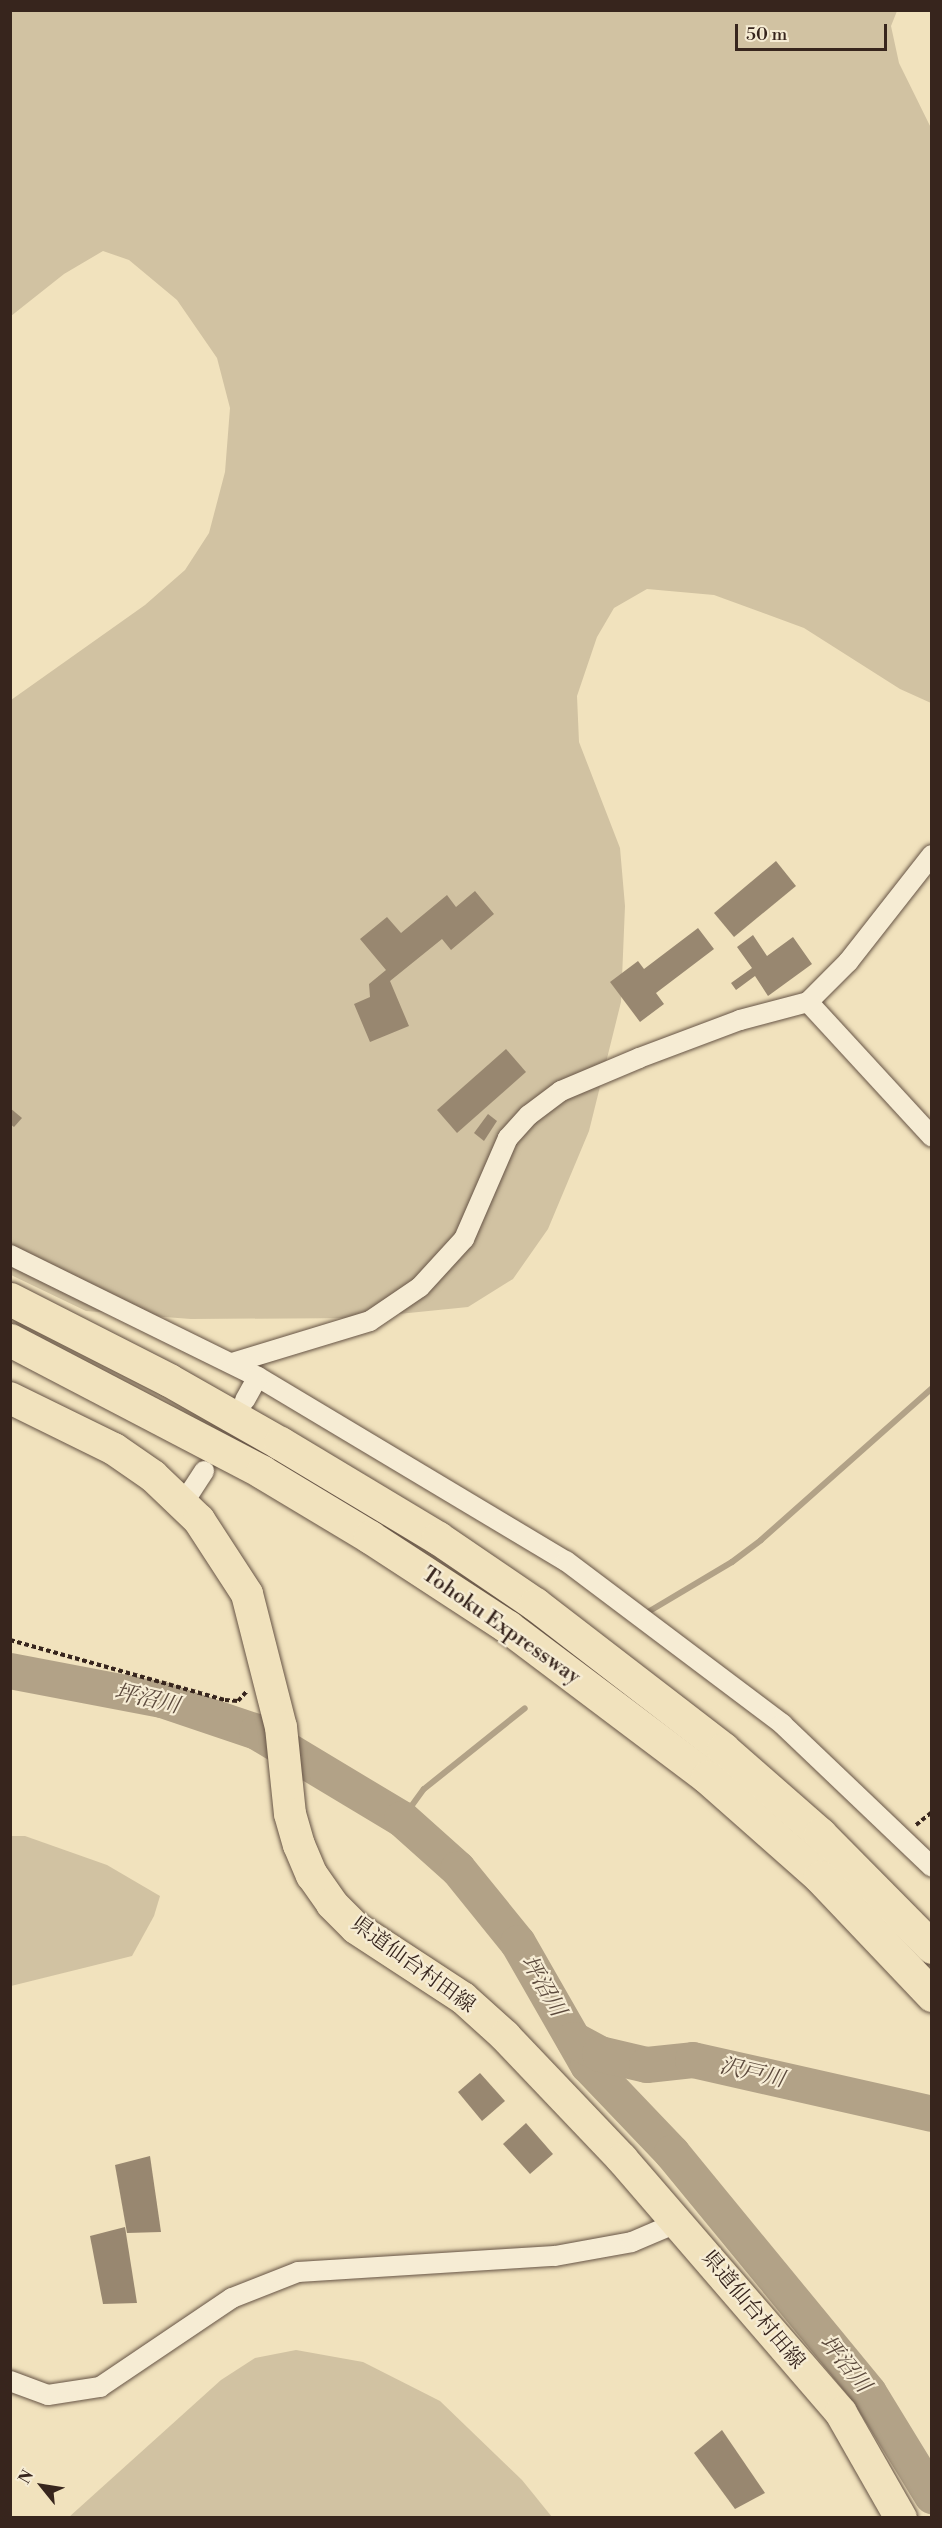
<!DOCTYPE html>
<meta charset="utf-8">
<style>
body{margin:0}
#map{position:relative;width:942px;height:2528px;overflow:hidden;background:#f1e2bd;font-family:"Libre Bodoni","Noto Serif JP",serif}
div>[style]{position:absolute}
[style*='--x']{left:calc(var(--x)*1px);top:calc(var(--y)*1px);width:calc(var(--w)*1px);rotate:calc(var(--a)*1deg)}
.green>*{inset:0;background:#d1c2a2}
.stream>*{height:6px;margin:-3px;padding:0 3px;transform-origin:3px;border-radius:3px;background:#b2a287}
.river>*{height:36px;margin:-18px;padding:0 18px;transform-origin:18px;border-radius:18px;background:#b2a287}
.building>*{inset:0;background:#988770}
.path>*{height:4px;margin-top:-2px;transform-origin:0;background:repeating-linear-gradient(90deg,#37251d 0 4.5px,transparent 0 7.5px)}
.roads{filter:drop-shadow(0 0 2px #665445) drop-shadow(0 0 2px #665445)}
.street>*{height:20px;margin:-10px;padding:0 10px;transform-origin:10px;border-radius:10px;background:#f6ecd4}
.primary>*{height:32px;margin:-16px;padding:0 16px;transform-origin:16px;border-radius:16px;background:#f1e2bd}
.highway>*{height:33px;margin:-16.5px;padding:0 16.5px;transform-origin:16.5px;border-radius:16.5px;background:#f1e2bd}
span{translate:-50% -50%;white-space:nowrap;text-align:center;line-height:1.15;-webkit-text-stroke:4.5px #f6ecd4;paint-order:stroke}
.street-label{font-size:21px;color:#37251d}
.water-label{font-size:22px;color:#5c4a3d;font-style:italic}
.frame{position:absolute;inset:0;border:12px solid #37251d;pointer-events:none}
.north{position:absolute;left:12px;top:2456px;width:60px;height:60px;-webkit-text-stroke:4px #f6ecd4;paint-order:stroke;rotate:300deg;font-size:16px;font-weight:700;line-height:24px;text-align:center;color:#37251d}
.north::after{content:'';display:block;margin:auto;width:21px;height:27px;background:#37251d;clip-path:polygon(50% 0,100% 100%,50% 72%,0 100%)}
.scale{position:absolute;left:735px;top:24px;width:152px;height:27px;box-sizing:border-box;border:3px solid #37251d;border-top:0;padding-left:8px;font-size:18px;line-height:21px;white-space:nowrap;color:#37251d;-webkit-text-stroke:4px #f6ecd4;paint-order:stroke}
</style>
<div id="map">
<div class="green">
<i style="clip-path:polygon(11px 11px,897px 11px,891px 26px,899px 63px,932px 130px,931px 703px,900px 689px,804px 628px,714px 595px,647px 589px,614px 608px,597px 637px,577px 696px,579px 742px,620px 848px,625px 906px,621px 1002px,589px 1131px,548px 1229px,513px 1279px,468px 1307px,359px 1318px,191px 1319px,86px 1311px,11px 1275px,11px 700px,145px 605px,185px 570px,209px 533px,225px 472px,230px 408px,217px 358px,177px 300px,129px 260px,103px 251px,64px 274px,11px 316px)"></i>
<i style="clip-path:polygon(10px 1836px,25px 1836px,107px 1865px,160px 1896px,154px 1916px,132px 1956px,11px 1986px)"></i>
<i style="clip-path:polygon(296px 2350px,363px 2362px,440px 2401px,522px 2480px,552px 2517px,69px 2517px,221px 2380px,255px 2358px)"></i>
</div>
<div class="stream">
<i style="--x:648;--y:1612;--w:98;--a:-30.8"></i>
<i style="--x:732;--y:1562;--w:36;--a:-37"></i>
<i style="--x:761;--y:1540;--w:229;--a:-41.6"></i>
<i style="--x:402;--y:1819;--w:37;--a:-54"></i>
<i style="--x:424;--y:1789;--w:129;--a:-38.7"></i>
</div>
<div class="river">
<i style="--x:10;--y:1671;--w:155;--a:10.8"></i>
<i style="--x:162;--y:1700;--w:100;--a:18.6"></i>
<i style="--x:257;--y:1732;--w:169;--a:31"></i>
<i style="--x:402;--y:1819;--w:75;--a:41.8"></i>
<i style="--x:458;--y:1869;--w:95;--a:51"></i>
<i style="--x:518;--y:1943;--w:141;--a:60.2"></i>
<i style="--x:588;--y:2065;--w:122;--a:46.3"></i>
<i style="--x:672;--y:2153;--w:310;--a:50.6"></i>
<i style="--x:869;--y:2393;--w:121;--a:58.5"></i>
<i style="--x:574;--y:2040;--w:30;--a:28"></i>
<i style="--x:600;--y:2054;--w:48;--a:13.2"></i>
<i style="--x:647;--y:2065;--w:46;--a:-6.2"></i>
<i style="--x:693;--y:2060;--w:245;--a:12.7"></i>
</div>
<div class="building">
<i style="clip-path:polygon(776px 861px,796px 886px,734px 937px,714px 913px)"></i>
<i style="clip-path:polygon(475px 891px,494px 914px,451px 950px,442px 939px,390px 981px,409px 1026px,370px 1042px,354px 1004px,370px 997px,369px 984px,386px 970px,360px 939px,387px 917px,401px 933px,447px 895px,456px 907px)"></i>
<i style="clip-path:polygon(698px 928px,714px 949px,656px 993px,664px 1004px,640px 1022px,610px 982px,638px 961px,644px 969px)"></i>
<i style="clip-path:polygon(753px 935px,767px 956px,793px 937px,812px 964px,768px 996px,755px 976px,736px 990px,731px 983px,752px 968px,737px 947px)"></i>
<i style="clip-path:polygon(506px 1049px,526px 1072px,457px 1133px,437px 1110px)"></i>
<i style="clip-path:polygon(10px 1108px,22px 1118px,14px 1127px,10px 1124px)"></i>
<i style="clip-path:polygon(488px 1114px,497px 1121px,484px 1141px,474px 1133px)"></i>
<i style="clip-path:polygon(480px 2073px,505px 2101px,482px 2121px,458px 2092px)"></i>
<i style="clip-path:polygon(526px 2123px,553px 2154px,530px 2174px,503px 2144px)"></i>
<i style="clip-path:polygon(150px 2156px,161px 2232px,127px 2233px,115px 2165px)"></i>
<i style="clip-path:polygon(125px 2227px,137px 2303px,103px 2304px,90px 2236px)"></i>
<i style="clip-path:polygon(722px 2430px,765px 2493px,735px 2509px,694px 2453px)"></i>
</div>
<div class="path">
<i style="--x:10;--y:1640;--w:223;--a:15.6"></i>
<i style="--x:225;--y:1700;--w:13;--a:4"></i>
<i style="--x:238;--y:1701;--w:13;--a:-48"></i>
<i style="--x:916;--y:1825;--w:21;--a:-39"></i>
</div>
<div class="roads">
<div class="street">
<i style="--x:808;--y:1002;--w:183;--a:47.4"></i>
<i style="--x:10;--y:1255;--w:276;--a:26.2"></i>
<i style="--x:258;--y:1377;--w:359;--a:30.9"></i>
<i style="--x:566;--y:1561;--w:271;--a:37"></i>
<i style="--x:782;--y:1724;--w:207;--a:43.6"></i>
<i style="--x:232;--y:1363;--w:144;--a:-16.9"></i>
<i style="--x:370;--y:1321;--w:60;--a:-34.2"></i>
<i style="--x:420;--y:1287;--w:65;--a:-47.5"></i>
<i style="--x:464;--y:1239;--w:110;--a:-66.5"></i>
<i style="--x:508;--y:1138;--w:31;--a:-48"></i>
<i style="--x:529;--y:1115;--w:40;--a:-37"></i>
<i style="--x:561;--y:1091;--w:85;--a:-22.9"></i>
<i style="--x:639;--y:1058;--w:108;--a:-20.6"></i>
<i style="--x:740;--y:1020;--w:70;--a:-14.8"></i>
<i style="--x:808;--y:1002;--w:57;--a:-45"></i>
<i style="--x:848;--y:962;--w:136;--a:-51.9"></i>
<i style="--x:245;--y:1400;--w:26;--a:-61"></i>
<i style="--x:184;--y:1502;--w:37;--a:-57"></i>
<i style="--x:10;--y:2381;--w:40;--a:20.2"></i>
<i style="--x:48;--y:2395;--w:53;--a:-8.7"></i>
<i style="--x:100;--y:2387;--w:159;--a:-34"></i>
<i style="--x:232;--y:2298;--w:71;--a:-21.5"></i>
<i style="--x:298;--y:2272;--w:257;--a:-3.6"></i>
<i style="--x:555;--y:2256;--w:78;--a:-10.3"></i>
<i style="--x:632;--y:2242;--w:51;--a:-23.1"></i>
</div>
<div class="primary">
<i style="--x:10;--y:1398;--w:116;--a:26.1"></i>
<i style="--x:114;--y:1449;--w:47;--a:34.7"></i>
<i style="--x:153;--y:1476;--w:64;--a:43.7"></i>
<i style="--x:199;--y:1520;--w:88;--a:57"></i>
<i style="--x:247;--y:1594;--w:137;--a:75.7"></i>
<i style="--x:281;--y:1727;--w:87;--a:84.1"></i>
<i style="--x:290;--y:1814;--w:32;--a:74"></i>
<i style="--x:299;--y:1845;--w:33;--a:67"></i>
<i style="--x:312;--y:1875;--w:35;--a:55"></i>
<i style="--x:332;--y:1904;--w:34;--a:45"></i>
<i style="--x:356;--y:1928;--w:128;--a:33.2"></i>
<i style="--x:463;--y:1998;--w:57;--a:42.1"></i>
<i style="--x:505;--y:2036;--w:170;--a:46.4"></i>
<i style="--x:622;--y:2159;--w:335;--a:49.2"></i>
<i style="--x:841;--y:2413;--w:121;--a:60.3"></i>
</div>
<div class="highway">
<i style="--x:10;--y:1299;--w:178;--a:27"></i>
<i style="--x:169;--y:1380;--w:128;--a:29.6"></i>
<i style="--x:280;--y:1443;--w:184;--a:31"></i>
<i style="--x:438;--y:1538;--w:117;--a:34.2"></i>
<i style="--x:535;--y:1604;--w:237;--a:37.6"></i>
<i style="--x:723;--y:1749;--w:129;--a:41.2"></i>
<i style="--x:820;--y:1834;--w:159;--a:45.3"></i>
<i style="--x:10;--y:1340;--w:284;--a:27.6"></i>
<i style="--x:262;--y:1472;--w:126;--a:31"></i>
<i style="--x:370;--y:1537;--w:165;--a:33.1"></i>
<i style="--x:508;--y:1627;--w:249;--a:37"></i>
<i style="--x:707;--y:1777;--w:151;--a:41.5"></i>
<i style="--x:820;--y:1877;--w:163;--a:46.5"></i>
</div>
</div>
<div class="street-label">
<span style="left:501px;top:1626px;rotate:35deg">Tohoku Expressway</span>
<span style="left:413px;top:1965px;rotate:36deg">県道仙台村田線</span>
<span style="left:753px;top:2310px;rotate:50deg">県道仙台村田線</span>
</div>
<div class="water-label">
<span style="left:147px;top:1699px;rotate:13deg">坪沼川</span>
<span style="left:543px;top:1986px;rotate:60deg">坪沼川</span>
<span style="left:752px;top:2073px;rotate:13deg">沢戸川</span>
<span style="left:845px;top:2364px;rotate:51deg">坪沼川</span>
</div>
<div class="frame"></div>
<div class="north">N</div>
<div class="scale">50 m</div>
</div>
